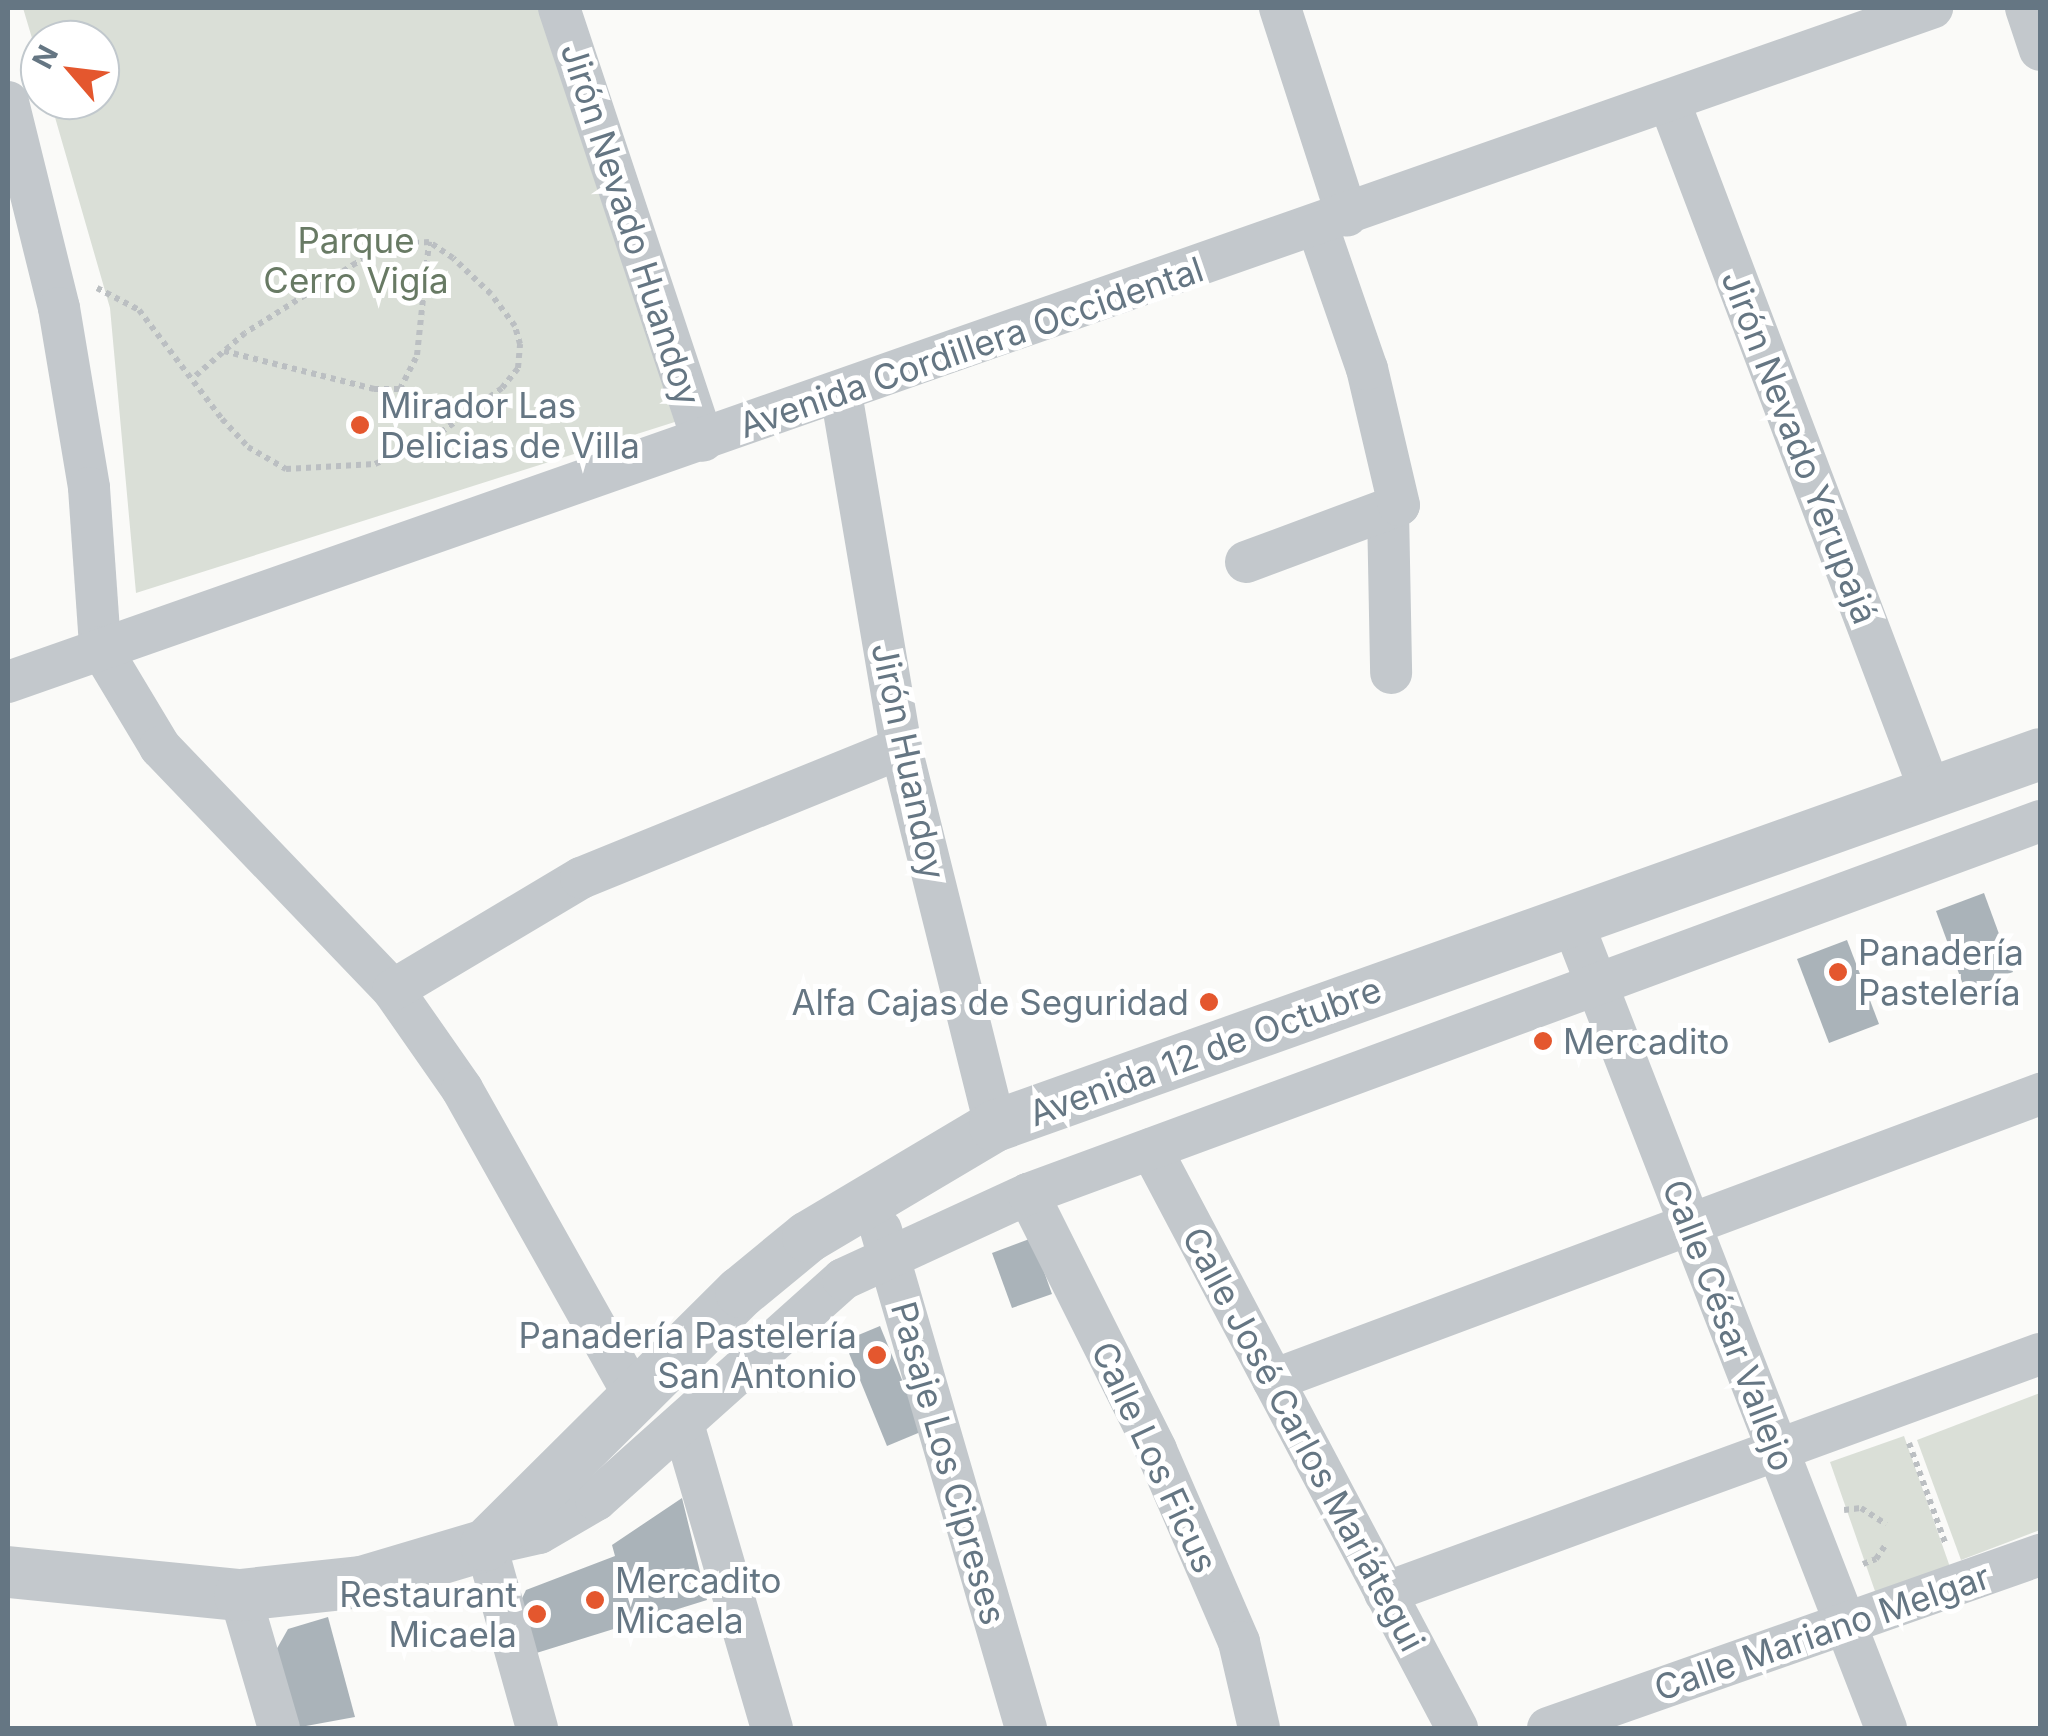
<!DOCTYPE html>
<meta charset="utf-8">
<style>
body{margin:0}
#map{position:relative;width:2048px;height:1736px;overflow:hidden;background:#fafaf8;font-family:Inter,sans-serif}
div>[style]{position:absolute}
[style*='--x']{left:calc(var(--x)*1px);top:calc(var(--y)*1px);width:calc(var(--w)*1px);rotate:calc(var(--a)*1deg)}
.green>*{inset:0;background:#dadfd7}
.building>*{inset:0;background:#aab3b9}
.path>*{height:6px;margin-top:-3px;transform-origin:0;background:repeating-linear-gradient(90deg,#bbbfc2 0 5px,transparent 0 10px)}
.minor>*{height:42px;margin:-21px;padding:0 21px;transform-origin:21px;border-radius:21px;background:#c3c8cc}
.tertiary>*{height:52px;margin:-26px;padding:0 26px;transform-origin:26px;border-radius:26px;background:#c3c8cc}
.dots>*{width:28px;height:28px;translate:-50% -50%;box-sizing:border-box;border:5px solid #fff;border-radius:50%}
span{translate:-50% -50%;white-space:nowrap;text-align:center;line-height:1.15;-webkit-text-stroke:10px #fff;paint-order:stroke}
.street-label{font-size:35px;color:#657683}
.park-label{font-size:35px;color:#687a64}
.poi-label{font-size:35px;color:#657683}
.left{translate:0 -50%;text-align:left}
.right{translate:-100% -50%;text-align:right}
.frame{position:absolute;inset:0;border:10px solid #657683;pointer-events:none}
.north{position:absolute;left:20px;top:20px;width:100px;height:100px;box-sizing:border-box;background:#fff;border:2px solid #c1c8cd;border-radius:50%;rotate:298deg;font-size:28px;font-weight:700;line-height:40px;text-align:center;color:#657683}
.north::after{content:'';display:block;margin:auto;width:35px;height:45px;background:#e4572e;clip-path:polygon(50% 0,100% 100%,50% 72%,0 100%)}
</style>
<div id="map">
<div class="green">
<i style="clip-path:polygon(23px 8px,545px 8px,681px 420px,136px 593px,110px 308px,50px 100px,100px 100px,100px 40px,40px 40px,40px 65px)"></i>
<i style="clip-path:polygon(2040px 1393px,2040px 1530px,1961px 1560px,1917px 1440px)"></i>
<i style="clip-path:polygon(1904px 1436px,1950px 1567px,1876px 1594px,1830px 1462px)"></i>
</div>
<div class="building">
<i style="clip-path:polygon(1984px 893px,2013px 972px,1965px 990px,1936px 911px)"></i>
<i style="clip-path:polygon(1847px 940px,1879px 1024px,1829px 1043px,1797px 959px)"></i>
<i style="clip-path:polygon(1032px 1238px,1052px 1294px,1012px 1308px,992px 1253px)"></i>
<i style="clip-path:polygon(880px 1326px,923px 1431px,887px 1446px,844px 1341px)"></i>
<i style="clip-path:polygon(682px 1498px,707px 1600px,530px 1655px,516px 1611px,526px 1590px,615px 1556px,612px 1545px)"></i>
<i style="clip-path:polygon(328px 1617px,355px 1717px,295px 1728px,275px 1652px,288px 1629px)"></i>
</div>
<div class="path">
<i style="--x:97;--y:288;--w:47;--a:27.6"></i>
<i style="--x:139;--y:310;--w:137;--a:52.7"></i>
<i style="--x:222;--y:419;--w:38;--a:47"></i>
<i style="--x:248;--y:447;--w:44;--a:30.1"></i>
<i style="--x:286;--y:469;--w:89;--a:-3.2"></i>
<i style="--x:375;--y:464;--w:64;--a:-24.1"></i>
<i style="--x:433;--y:438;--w:85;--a:-35.9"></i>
<i style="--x:502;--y:388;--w:26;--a:-51"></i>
<i style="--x:518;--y:368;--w:24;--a:-85"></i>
<i style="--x:520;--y:344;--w:19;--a:-106"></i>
<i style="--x:515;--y:326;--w:40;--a:-127"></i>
<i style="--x:491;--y:294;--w:52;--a:-136.5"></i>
<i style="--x:453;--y:258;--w:29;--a:-146"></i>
<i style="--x:429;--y:242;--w:26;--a:176"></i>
<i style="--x:403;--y:244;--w:51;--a:158"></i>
<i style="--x:356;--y:263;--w:131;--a:147.8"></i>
<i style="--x:245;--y:333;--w:67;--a:139.2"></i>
<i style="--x:224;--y:351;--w:155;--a:14.2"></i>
<i style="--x:374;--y:389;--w:26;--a:0"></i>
<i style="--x:400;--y:389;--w:38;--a:-63"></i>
<i style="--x:417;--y:355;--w:114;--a:-83.9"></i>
<i style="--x:1909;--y:1443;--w:109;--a:70.1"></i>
<i style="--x:1844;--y:1510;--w:17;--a:-7"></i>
<i style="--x:1861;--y:1508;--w:30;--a:33"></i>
<i style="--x:1863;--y:1564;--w:14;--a:-21"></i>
<i style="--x:1876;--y:1559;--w:18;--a:-56"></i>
</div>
<div class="minor">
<i style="--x:559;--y:8;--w:456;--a:71.6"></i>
<i style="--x:1280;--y:8;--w:218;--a:72.1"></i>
<i style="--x:2026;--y:8;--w:44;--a:71.6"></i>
<i style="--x:1669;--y:101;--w:740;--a:69.26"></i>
<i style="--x:8;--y:102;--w:212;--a:76.1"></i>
<i style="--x:59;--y:308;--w:182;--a:80.5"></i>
<i style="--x:89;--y:488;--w:159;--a:86"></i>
<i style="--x:100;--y:647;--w:117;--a:59"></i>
<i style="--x:160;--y:747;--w:337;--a:46.2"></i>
<i style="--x:393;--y:990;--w:121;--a:55.1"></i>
<i style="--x:462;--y:1089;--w:351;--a:60.7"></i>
<i style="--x:841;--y:393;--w:360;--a:80.4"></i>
<i style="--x:901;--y:748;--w:390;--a:76"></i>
<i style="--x:1388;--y:510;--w:163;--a:88.9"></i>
<i style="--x:1246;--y:562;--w:163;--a:-20.4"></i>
<i style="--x:1399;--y:505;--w:140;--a:-103.2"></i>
<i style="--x:1367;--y:369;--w:152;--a:-109.1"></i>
<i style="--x:8;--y:682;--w:2039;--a:-19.31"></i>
<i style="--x:1572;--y:921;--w:866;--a:68.74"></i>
<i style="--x:393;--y:990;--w:219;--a:-30.8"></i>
<i style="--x:581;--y:878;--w:345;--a:-22.1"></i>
<i style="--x:1151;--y:1149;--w:655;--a:62.14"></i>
<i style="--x:1028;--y:1194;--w:286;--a:63.4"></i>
<i style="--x:1156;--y:1450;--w:209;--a:66.6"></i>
<i style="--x:1239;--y:1642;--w:88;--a:76.9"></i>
<i style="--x:881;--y:1230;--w:519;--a:73.77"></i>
<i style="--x:1273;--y:1380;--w:819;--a:-20.45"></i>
<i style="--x:683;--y:1424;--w:317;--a:73.7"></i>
<i style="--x:1385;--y:1593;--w:697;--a:-20.05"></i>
<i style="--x:240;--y:1595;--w:139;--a:73.7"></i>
<i style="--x:537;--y:1728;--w:190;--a:-105.6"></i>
<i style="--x:486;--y:1545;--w:54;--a:-12.8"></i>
<i style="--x:539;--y:1533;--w:66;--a:-30.1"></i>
<i style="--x:596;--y:1500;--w:331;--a:-41.8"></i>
<i style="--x:843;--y:1279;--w:204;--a:-24.7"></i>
<i style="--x:1028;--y:1194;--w:1079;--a:-20.23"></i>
<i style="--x:1548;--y:1728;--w:522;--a:-19.37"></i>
</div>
<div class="tertiary">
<i style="--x:8;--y:1572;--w:233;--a:5.7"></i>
<i style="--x:240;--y:1595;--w:123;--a:-6.1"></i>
<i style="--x:362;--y:1582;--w:129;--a:-16.6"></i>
<i style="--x:486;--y:1545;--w:359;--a:-44.8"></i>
<i style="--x:741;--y:1292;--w:87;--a:-39.4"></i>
<i style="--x:808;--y:1237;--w:217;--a:-30.7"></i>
<i style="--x:995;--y:1126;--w:1109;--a:-19.59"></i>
</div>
<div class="dots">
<i style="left:360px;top:425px;background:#e4572e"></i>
<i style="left:1838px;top:972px;background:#e4572e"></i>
<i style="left:1209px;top:1002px;background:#e4572e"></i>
<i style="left:1543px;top:1041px;background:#e4572e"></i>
<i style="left:877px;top:1355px;background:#e4572e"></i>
<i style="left:595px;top:1600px;background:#e4572e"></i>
<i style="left:537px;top:1614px;background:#e4572e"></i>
</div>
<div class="street-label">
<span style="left:631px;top:224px;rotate:72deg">Jirón Nevado Huandoy</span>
<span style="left:971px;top:347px;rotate:-19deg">Avenida Cordillera Occidental</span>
<span style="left:1800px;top:447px;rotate:69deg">Jirón Nevado Yerupajá</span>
<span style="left:909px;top:761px;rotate:78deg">Jirón Huandoy</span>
<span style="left:1205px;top:1051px;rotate:-20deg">Avenida 12 de Octubre</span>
<span style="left:1729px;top:1325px;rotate:69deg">Calle César Vallejo</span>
<span style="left:1304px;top:1439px;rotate:62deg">Calle José Carlos Mariátegui</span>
<span style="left:1155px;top:1457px;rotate:65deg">Calle Los Ficus</span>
<span style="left:949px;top:1463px;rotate:74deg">Pasaje Los Cipreses</span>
<span style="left:1822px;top:1632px;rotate:-19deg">Calle Mariano Melgar</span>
</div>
<div class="park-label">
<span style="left:356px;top:260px">Parque<br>Cerro Vigía</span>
</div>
<div class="poi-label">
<span class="left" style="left:380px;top:425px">Mirador Las<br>Delicias de Villa</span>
<span class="left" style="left:1858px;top:972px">Panadería<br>Pastelería</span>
<span class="right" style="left:1189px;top:1002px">Alfa Cajas de Seguridad</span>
<span class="left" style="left:1563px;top:1041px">Mercadito</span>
<span class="right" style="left:857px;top:1355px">Panadería Pastelería<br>San Antonio</span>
<span class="left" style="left:615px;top:1600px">Mercadito<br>Micaela</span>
<span class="right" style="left:517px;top:1614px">Restaurant<br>Micaela</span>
</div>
<div class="frame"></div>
<div class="north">N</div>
</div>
